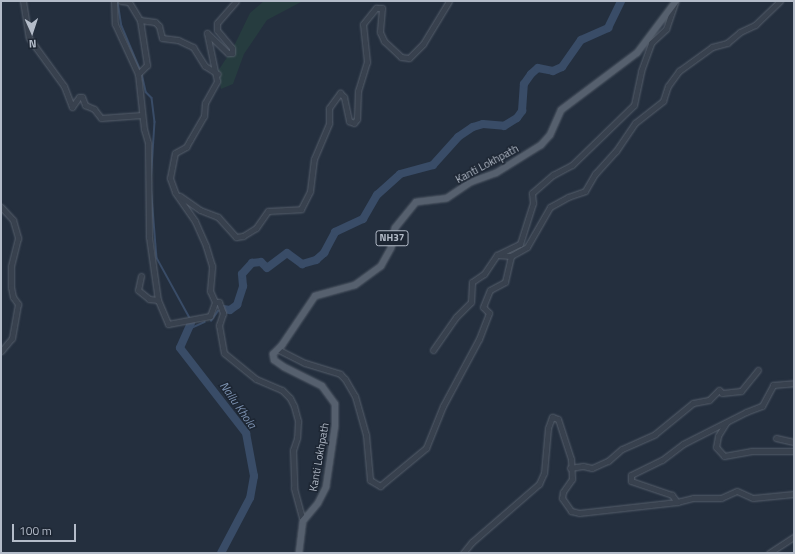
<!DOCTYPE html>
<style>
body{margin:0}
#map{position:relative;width:795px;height:554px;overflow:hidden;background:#242f3e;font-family:"Titillium Web",sans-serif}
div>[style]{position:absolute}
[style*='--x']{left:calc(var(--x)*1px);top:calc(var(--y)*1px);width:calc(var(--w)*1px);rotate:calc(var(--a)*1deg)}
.green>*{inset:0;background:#263c3f}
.stream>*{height:1.5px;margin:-0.75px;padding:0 0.75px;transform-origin:0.75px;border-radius:0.75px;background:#394c67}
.river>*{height:8px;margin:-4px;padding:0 4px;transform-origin:4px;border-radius:4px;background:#394c67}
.roads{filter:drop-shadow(0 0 1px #565f6c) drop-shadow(0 0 1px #565f6c)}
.minor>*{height:5px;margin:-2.5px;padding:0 2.5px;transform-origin:2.5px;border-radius:2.5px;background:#38414e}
.major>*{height:6px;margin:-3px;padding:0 3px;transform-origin:3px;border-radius:3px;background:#56606e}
span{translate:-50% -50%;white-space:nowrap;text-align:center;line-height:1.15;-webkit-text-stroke:3px #1d2633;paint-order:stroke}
.shield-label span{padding:1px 3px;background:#1d2633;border:1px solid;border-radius:3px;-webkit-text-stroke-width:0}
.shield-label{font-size:10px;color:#b4bcc9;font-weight:700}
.street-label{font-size:11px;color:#b4bcc9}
.water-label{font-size:12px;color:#7c92b1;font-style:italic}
.frame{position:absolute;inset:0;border:2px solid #b4bcc9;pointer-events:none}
.north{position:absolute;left:12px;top:12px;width:40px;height:40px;-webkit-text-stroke:3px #1d2633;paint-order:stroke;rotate:177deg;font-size:11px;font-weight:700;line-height:16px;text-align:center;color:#b4bcc9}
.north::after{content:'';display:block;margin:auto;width:14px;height:18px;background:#b4bcc9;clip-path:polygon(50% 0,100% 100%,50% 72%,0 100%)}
.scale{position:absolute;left:12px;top:524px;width:64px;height:18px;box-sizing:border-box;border:2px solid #b4bcc9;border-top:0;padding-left:5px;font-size:12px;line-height:14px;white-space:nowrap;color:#b4bcc9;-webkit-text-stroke:3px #1d2633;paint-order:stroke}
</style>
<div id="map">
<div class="green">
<i style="clip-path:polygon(264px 1px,303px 1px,267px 20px,244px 54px,233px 84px,221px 89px,218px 71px,233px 48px,250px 13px)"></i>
</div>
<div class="stream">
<i style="--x:118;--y:2;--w:24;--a:81"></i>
<i style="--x:122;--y:26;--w:47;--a:67.3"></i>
<i style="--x:142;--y:74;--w:18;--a:77"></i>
<i style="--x:146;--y:92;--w:8;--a:45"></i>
<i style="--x:152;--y:98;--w:24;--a:83"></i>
<i style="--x:155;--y:122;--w:62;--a:93.7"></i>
<i style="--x:151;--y:184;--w:74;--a:85.4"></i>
<i style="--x:157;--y:258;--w:68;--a:61.2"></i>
<i style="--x:211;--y:321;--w:12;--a:-55"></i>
<i style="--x:189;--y:329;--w:17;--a:-24"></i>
</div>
<div class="river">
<i style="--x:223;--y:309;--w:7;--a:8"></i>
<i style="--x:230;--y:310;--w:9;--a:-36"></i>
<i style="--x:237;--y:305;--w:20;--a:-72"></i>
<i style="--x:243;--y:286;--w:12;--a:-95"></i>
<i style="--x:242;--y:274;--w:15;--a:-48"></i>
<i style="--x:252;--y:263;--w:9;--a:-6"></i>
<i style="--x:261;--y:262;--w:8;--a:45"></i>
<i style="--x:267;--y:268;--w:25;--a:-37"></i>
<i style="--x:287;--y:253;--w:19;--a:36"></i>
<i style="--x:302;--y:264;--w:15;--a:-16"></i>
<i style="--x:316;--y:260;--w:11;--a:-41"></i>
<i style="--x:324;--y:253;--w:24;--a:-62"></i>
<i style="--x:335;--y:232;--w:31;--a:-25"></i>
<i style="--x:363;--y:219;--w:28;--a:-60"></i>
<i style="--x:377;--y:195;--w:31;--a:-42"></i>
<i style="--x:400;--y:174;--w:34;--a:-15"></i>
<i style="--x:433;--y:165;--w:38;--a:-48"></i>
<i style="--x:458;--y:137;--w:18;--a:-34"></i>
<i style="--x:473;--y:127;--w:10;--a:-17"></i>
<i style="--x:483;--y:124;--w:21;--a:5"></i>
<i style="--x:504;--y:126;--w:15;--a:-32"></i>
<i style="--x:517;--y:118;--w:9;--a:-54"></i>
<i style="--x:522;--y:111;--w:27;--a:-86"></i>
<i style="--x:524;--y:84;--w:12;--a:-55"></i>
<i style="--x:531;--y:74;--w:9;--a:-41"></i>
<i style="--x:538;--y:68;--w:15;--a:11"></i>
<i style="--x:553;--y:71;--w:10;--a:-24"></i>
<i style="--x:562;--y:67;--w:33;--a:-55"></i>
<i style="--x:581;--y:40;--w:30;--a:-24"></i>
<i style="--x:608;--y:28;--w:30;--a:-64"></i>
<i style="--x:191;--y:323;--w:27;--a:114"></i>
<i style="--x:180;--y:348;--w:108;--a:52.2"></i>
<i style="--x:246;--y:433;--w:44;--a:79.5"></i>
<i style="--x:254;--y:476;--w:22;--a:100"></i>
<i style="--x:250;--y:498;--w:62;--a:117.8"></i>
</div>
<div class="roads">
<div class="minor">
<i style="--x:23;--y:1;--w:37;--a:81"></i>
<i style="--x:29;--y:38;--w:59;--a:53.9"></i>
<i style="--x:64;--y:86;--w:22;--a:69"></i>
<i style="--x:72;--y:107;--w:12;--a:-55"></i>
<i style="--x:79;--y:97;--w:3;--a:0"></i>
<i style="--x:82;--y:97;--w:9;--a:69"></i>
<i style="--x:85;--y:105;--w:10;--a:24"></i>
<i style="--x:94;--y:109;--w:11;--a:52"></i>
<i style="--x:101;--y:118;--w:41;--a:-4.2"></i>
<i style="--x:114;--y:1;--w:23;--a:88"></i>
<i style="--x:115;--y:24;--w:55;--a:65.3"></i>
<i style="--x:138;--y:74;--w:55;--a:83.8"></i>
<i style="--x:144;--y:129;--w:15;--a:74"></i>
<i style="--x:148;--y:143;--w:94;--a:89.4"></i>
<i style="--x:149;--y:237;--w:64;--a:81.9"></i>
<i style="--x:158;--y:300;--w:26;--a:67"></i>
<i style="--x:168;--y:324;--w:43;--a:-10.8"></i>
<i style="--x:210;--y:316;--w:15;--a:-70"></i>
<i style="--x:215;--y:302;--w:12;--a:-114"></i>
<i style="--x:210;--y:291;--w:25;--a:-85"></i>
<i style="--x:212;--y:266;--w:21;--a:-107"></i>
<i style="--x:206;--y:246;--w:27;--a:-114"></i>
<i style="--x:195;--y:221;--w:35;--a:-125"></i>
<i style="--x:175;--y:192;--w:15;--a:-110"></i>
<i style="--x:170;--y:178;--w:25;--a:-79"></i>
<i style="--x:175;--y:153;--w:13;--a:-29"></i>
<i style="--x:186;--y:147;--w:8;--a:-60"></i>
<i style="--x:190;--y:140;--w:28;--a:-60"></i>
<i style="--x:204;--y:116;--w:13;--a:-86"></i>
<i style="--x:205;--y:103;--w:25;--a:-61"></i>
<i style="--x:217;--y:81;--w:49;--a:-101.8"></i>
<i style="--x:207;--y:33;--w:29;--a:44"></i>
<i style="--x:228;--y:53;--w:4;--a:0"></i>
<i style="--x:232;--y:53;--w:5;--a:-90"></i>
<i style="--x:232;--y:48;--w:23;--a:-130"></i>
<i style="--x:217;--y:30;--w:7;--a:-90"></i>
<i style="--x:217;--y:23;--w:29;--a:-49"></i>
<i style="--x:121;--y:1;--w:8;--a:7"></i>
<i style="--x:129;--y:2;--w:21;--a:59"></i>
<i style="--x:140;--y:20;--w:46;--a:81.2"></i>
<i style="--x:147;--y:65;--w:13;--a:135"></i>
<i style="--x:140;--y:20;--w:15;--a:8"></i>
<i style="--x:155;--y:22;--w:6;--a:45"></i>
<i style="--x:159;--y:26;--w:12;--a:76"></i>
<i style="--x:162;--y:38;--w:16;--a:7"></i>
<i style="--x:178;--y:40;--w:17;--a:25"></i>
<i style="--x:193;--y:47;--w:22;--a:58"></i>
<i style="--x:205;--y:66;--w:15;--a:32"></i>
<i style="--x:180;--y:196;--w:24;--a:35"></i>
<i style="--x:200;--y:210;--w:19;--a:21"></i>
<i style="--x:218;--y:217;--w:27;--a:48"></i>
<i style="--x:236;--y:237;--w:7;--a:-8"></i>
<i style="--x:243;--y:236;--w:15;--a:-32"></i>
<i style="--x:256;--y:228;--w:21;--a:-55"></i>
<i style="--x:268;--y:211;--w:33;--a:-3"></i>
<i style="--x:301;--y:209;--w:20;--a:-63"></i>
<i style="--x:310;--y:191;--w:32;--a:-83"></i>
<i style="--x:314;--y:159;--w:39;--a:-67"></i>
<i style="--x:329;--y:123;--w:15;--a:-90"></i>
<i style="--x:329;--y:108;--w:19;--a:-54"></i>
<i style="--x:340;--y:93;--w:6;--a:45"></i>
<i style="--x:344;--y:97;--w:25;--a:78"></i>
<i style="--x:349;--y:121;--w:5;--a:22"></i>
<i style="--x:354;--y:123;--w:5;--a:-53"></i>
<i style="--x:357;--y:119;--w:28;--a:-88"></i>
<i style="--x:358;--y:91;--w:30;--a:-73"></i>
<i style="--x:367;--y:62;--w:38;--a:-96"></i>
<i style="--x:363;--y:24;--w:21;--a:-51"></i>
<i style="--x:376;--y:8;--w:6;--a:0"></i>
<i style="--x:382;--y:8;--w:24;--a:95"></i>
<i style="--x:380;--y:32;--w:10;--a:66"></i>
<i style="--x:384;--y:41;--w:23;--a:43"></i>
<i style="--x:401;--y:57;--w:8;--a:7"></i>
<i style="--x:409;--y:58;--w:20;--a:-45"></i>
<i style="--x:423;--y:44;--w:50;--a:-58.8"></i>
<i style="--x:1;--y:207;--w:18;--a:47"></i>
<i style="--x:13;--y:220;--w:19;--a:74"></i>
<i style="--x:18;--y:238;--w:29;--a:104"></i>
<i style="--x:11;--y:266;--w:21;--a:90"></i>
<i style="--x:11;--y:287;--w:10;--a:79"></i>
<i style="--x:13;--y:297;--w:9;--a:54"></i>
<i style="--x:18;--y:304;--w:35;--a:100"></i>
<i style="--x:12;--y:338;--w:17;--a:130"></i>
<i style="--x:497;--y:255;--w:14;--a:4"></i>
<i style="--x:141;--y:276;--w:14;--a:102"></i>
<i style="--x:138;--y:290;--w:14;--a:39"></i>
<i style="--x:149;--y:299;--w:9;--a:6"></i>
<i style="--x:215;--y:302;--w:4;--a:0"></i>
<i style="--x:219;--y:302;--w:12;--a:70"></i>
<i style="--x:223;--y:313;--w:13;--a:108"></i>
<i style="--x:219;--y:325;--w:28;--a:80"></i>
<i style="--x:224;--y:353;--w:41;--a:39.1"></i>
<i style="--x:256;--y:379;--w:28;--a:23"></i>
<i style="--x:282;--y:390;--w:11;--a:45"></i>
<i style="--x:290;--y:398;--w:9;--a:63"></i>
<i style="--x:294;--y:406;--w:16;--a:75"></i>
<i style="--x:298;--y:421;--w:17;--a:93"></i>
<i style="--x:297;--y:438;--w:13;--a:108"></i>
<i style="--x:293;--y:450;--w:38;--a:88"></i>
<i style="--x:294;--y:488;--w:34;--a:75"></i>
<i style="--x:277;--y:349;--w:31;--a:27"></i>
<i style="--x:305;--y:363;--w:37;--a:17"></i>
<i style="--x:340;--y:374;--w:7;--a:45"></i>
<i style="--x:345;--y:379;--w:20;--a:60"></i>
<i style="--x:355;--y:396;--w:41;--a:74.2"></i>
<i style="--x:366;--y:435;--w:45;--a:84.9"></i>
<i style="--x:370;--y:480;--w:12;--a:31"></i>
<i style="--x:380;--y:486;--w:60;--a:-39.6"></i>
<i style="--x:426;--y:448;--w:45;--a:-68"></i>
<i style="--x:443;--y:406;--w:76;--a:-61.8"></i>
<i style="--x:479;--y:339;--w:28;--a:-69"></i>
<i style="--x:489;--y:313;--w:8;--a:-135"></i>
<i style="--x:483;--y:307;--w:18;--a:-68"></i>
<i style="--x:490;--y:290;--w:17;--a:-28"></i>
<i style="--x:505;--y:282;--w:27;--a:-77"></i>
<i style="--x:511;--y:256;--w:18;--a:-29"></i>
<i style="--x:527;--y:247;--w:46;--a:-60.1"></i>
<i style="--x:550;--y:207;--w:21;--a:-29"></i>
<i style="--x:568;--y:197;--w:18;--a:-19"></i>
<i style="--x:585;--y:191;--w:20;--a:-60"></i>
<i style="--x:595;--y:174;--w:31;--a:-48"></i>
<i style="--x:616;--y:151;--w:34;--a:-56"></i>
<i style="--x:635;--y:123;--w:36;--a:-38"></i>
<i style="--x:663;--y:101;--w:16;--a:-72"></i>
<i style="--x:668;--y:86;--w:19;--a:-54"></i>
<i style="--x:679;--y:71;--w:41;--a:-36"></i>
<i style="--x:712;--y:47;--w:16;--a:-15"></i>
<i style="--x:727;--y:43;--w:17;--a:-40"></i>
<i style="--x:740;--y:32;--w:17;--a:-25"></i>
<i style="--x:755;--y:25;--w:35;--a:-44"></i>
<i style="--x:433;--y:350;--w:40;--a:-55.1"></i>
<i style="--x:456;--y:317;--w:21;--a:-45"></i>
<i style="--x:471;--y:302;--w:20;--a:-87"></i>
<i style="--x:472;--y:282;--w:14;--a:-34"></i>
<i style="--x:484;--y:274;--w:23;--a:-56"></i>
<i style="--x:497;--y:255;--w:25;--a:-26"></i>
<i style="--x:520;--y:244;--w:43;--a:-72.4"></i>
<i style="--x:533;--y:203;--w:10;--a:-96"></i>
<i style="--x:532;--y:193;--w:28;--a:-41"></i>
<i style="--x:553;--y:175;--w:21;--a:-28"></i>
<i style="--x:572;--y:165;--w:86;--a:-44.1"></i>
<i style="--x:634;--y:105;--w:35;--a:-78"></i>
<i style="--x:641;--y:71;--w:30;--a:-70"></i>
<i style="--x:651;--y:43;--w:21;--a:-43"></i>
<i style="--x:666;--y:29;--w:28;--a:-71"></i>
<i style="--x:726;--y:423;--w:15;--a:122"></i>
<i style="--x:718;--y:436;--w:11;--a:100"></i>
<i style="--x:716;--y:447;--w:12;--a:48"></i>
<i style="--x:724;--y:456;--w:27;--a:-10"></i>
<i style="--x:751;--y:451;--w:43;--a:0"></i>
<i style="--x:776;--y:438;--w:18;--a:13"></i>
<i style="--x:570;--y:468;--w:13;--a:-9"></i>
<i style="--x:583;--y:466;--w:9;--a:13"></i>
<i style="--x:592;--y:468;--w:17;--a:-24"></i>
<i style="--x:608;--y:461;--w:18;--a:-41"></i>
<i style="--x:622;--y:449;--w:36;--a:-24"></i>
<i style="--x:655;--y:434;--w:49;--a:-39.2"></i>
<i style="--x:693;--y:403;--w:16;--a:-11"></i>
<i style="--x:709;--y:400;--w:14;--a:-45"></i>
<i style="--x:719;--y:390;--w:4;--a:45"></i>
<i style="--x:722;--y:393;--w:19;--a:-6"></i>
<i style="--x:741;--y:391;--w:27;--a:-51"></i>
<i style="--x:677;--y:502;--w:16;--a:-14"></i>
<i style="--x:693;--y:498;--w:28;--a:0"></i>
<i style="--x:721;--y:498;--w:17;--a:-24"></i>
<i style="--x:737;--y:491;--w:17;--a:24"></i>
<i style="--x:753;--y:498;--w:41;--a:-5.6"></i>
<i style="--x:463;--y:553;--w:14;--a:-51"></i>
<i style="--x:472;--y:542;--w:89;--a:-40.9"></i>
<i style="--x:539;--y:484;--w:12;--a:-66"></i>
<i style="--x:544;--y:473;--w:45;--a:-84.9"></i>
<i style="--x:548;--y:428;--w:12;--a:-70"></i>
<i style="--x:552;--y:417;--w:6;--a:18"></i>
<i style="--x:558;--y:419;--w:42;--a:72"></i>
<i style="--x:571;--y:459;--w:20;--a:87"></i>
<i style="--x:572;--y:479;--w:16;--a:125"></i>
<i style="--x:563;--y:492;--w:6;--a:99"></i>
<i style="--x:562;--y:498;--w:16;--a:55"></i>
<i style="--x:571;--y:511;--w:8;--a:14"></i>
<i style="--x:579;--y:513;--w:99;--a:-6.4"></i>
<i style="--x:677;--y:502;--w:9;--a:-126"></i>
<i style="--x:672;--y:495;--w:43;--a:-161.1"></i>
<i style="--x:631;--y:481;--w:6;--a:-90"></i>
<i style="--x:631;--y:475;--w:34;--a:-26"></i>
<i style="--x:662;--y:460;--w:26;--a:-37"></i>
<i style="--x:683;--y:444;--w:71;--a:-26.9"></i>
<i style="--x:746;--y:412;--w:17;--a:-21"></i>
<i style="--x:762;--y:406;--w:24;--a:-62"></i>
<i style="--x:773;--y:385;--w:21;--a:-5"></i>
<i style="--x:769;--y:553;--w:30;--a:-33"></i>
</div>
<div class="major">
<i style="--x:299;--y:553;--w:32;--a:-83"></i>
<i style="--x:303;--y:521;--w:23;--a:-50"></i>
<i style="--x:318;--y:503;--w:18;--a:-63"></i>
<i style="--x:326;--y:487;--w:62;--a:-81.6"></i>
<i style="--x:335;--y:426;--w:22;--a:-90"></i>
<i style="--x:335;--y:404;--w:22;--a:-126"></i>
<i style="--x:322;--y:386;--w:42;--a:-153.4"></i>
<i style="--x:284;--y:367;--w:12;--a:-145"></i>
<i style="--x:274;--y:360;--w:6;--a:-99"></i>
<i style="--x:273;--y:354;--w:13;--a:-45"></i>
<i style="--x:282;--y:345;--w:59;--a:-56"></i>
<i style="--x:315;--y:296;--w:41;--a:-15.4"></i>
<i style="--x:355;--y:285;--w:32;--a:-36"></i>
<i style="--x:381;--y:266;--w:21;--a:-61"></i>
<i style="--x:391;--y:248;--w:20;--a:-79"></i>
<i style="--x:395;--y:228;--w:33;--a:-51"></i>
<i style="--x:416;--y:202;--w:31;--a:-7"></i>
<i style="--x:447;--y:198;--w:29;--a:-34"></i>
<i style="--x:471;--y:182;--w:27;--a:-20"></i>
<i style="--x:496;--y:173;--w:53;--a:-31.9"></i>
<i style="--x:541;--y:145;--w:13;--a:-48"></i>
<i style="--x:550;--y:135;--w:27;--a:-66"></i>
<i style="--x:561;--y:110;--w:95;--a:-36.9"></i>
<i style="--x:637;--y:53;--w:65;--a:-53.1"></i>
</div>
</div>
<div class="shield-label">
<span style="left:392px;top:238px">NH37</span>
</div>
<div class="street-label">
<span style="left:487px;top:164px;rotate:-28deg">Kanti Lokhpath</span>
<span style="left:319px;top:457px;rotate:-80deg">Kanti Lokhpath</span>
</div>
<div class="water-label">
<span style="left:238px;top:405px;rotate:55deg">Nallu Khola</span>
</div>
<div class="frame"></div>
<div class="north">N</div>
<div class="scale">100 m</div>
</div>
